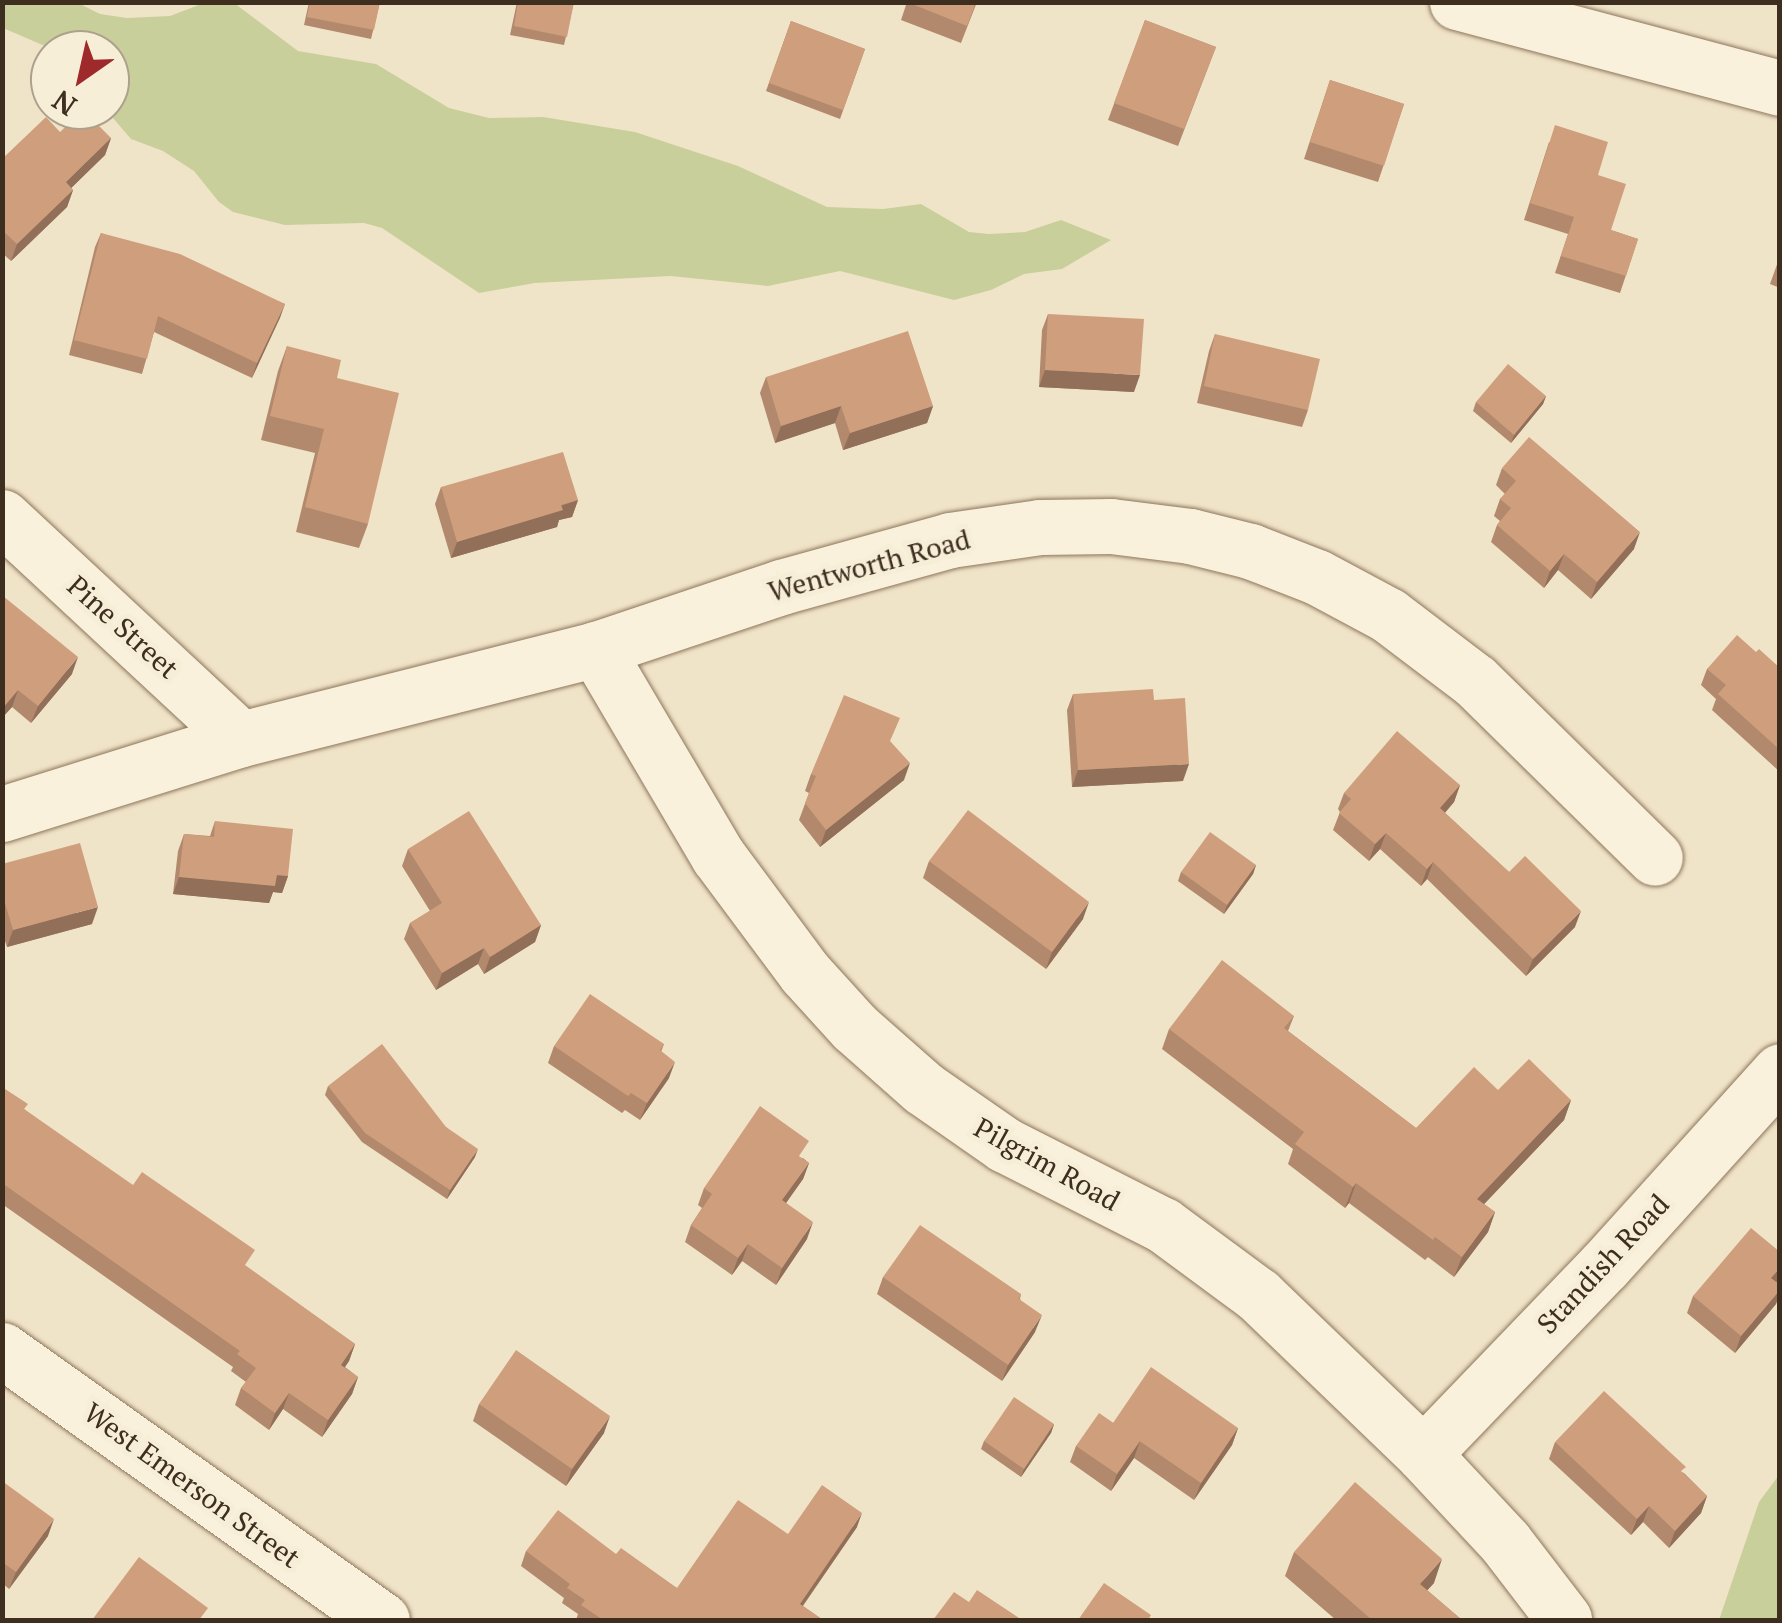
<!DOCTYPE html>
<style>
body{margin:0}
#map{position:relative;width:1782px;height:1623px;overflow:hidden;background:#f0e4c8;font-family:"PT Serif",serif}
div>[style]{position:absolute}
[style*='--x']{left:calc(var(--x)*1px);top:calc(var(--y)*1px);width:calc(var(--w)*1px);rotate:calc(var(--a)*1deg)}
.green>*{inset:0;background:#c9cf9b}
.roads{filter:drop-shadow(0 0 2px #8d765c) drop-shadow(0 0 2px #8d765c)}
.minor>*{height:55px;margin:-27.5px;padding:0 27.5px;transform-origin:27.5px;border-radius:27.5px;background:#faf1dc}
.wall>*{inset:0;background:#b2896c}
.shaded-wall>*{inset:0;background:#916f58}
.building>*{inset:0;background:#cf9f7d}
span{translate:-50% -50%;white-space:nowrap;text-align:center;line-height:1.15;-webkit-text-stroke:10px #f7eed8;paint-order:stroke}
.street-label{font-size:28px;color:#3d2e20}
.frame{position:absolute;inset:0;border:5px solid #3d2e20;pointer-events:none}
.north{position:absolute;left:30px;top:30px;width:100px;height:100px;box-sizing:border-box;background:#f7eed8;border:2px solid #ada18e;border-radius:50%;rotate:214deg;font-size:28px;font-weight:700;line-height:40px;text-align:center;color:#3d2e20}
.north::after{content:'';display:block;margin:auto;width:35px;height:45px;background:#9e2a2b;clip-path:polygon(50% 0,100% 100%,50% 72%,0 100%)}
</style>
<div id="map">
<div class="green">
<i style="clip-path:polygon(3px 2px,78px 3px,100px 14px,127px 18px,170px 16px,204px 3px,234px 3px,298px 51px,376px 64px,449px 108px,489px 118px,543px 117px,635px 132px,738px 166px,827px 207px,883px 209px,921px 204px,969px 232px,989px 234px,1025px 232px,1061px 220px,1111px 240px,1062px 269px,1024px 274px,991px 290px,954px 300px,840px 271px,768px 286px,671px 276px,535px 283px,479px 293px,382px 228px,364px 223px,285px 225px,233px 212px,219px 202px,194px 171px,163px 151px,131px 139px,106px 110px,110px 110px,110px 50px,54px 50px,3px 28px)"></i>
<i style="clip-path:polygon(1779px 1475px,1779px 1620px,1719px 1620px,1759px 1502px)"></i>
</div>
<div class="roads">
<div class="minor">
<i style="--x:1457;--y:2;--w:334;--a:14.9"></i>
<i style="--x:2;--y:517;--w:326;--a:42.9"></i>
<i style="--x:596;--y:649;--w:240;--a:59.5"></i>
<i style="--x:718;--y:856;--w:146;--a:53.4"></i>
<i style="--x:805;--y:973;--w:73;--a:47.8"></i>
<i style="--x:854;--y:1027;--w:92;--a:41.5"></i>
<i style="--x:923;--y:1088;--w:100;--a:34.8"></i>
<i style="--x:1005;--y:1145;--w:177;--a:26.9"></i>
<i style="--x:1163;--y:1225;--w:118;--a:36.4"></i>
<i style="--x:1258;--y:1295;--w:229;--a:43.9"></i>
<i style="--x:1423;--y:1454;--w:120;--a:47"></i>
<i style="--x:1505;--y:1542;--w:97;--a:52.5"></i>
<i style="--x:2;--y:814;--w:250;--a:-17.4"></i>
<i style="--x:241;--y:739;--w:366;--a:-14.2"></i>
<i style="--x:596;--y:649;--w:195;--a:-18.5"></i>
<i style="--x:781;--y:587;--w:175;--a:-15.5"></i>
<i style="--x:950;--y:540;--w:91;--a:-8.2"></i>
<i style="--x:1040;--y:527;--w:71;--a:-0.8"></i>
<i style="--x:1111;--y:526;--w:80;--a:7.2"></i>
<i style="--x:1190;--y:536;--w:62;--a:14"></i>
<i style="--x:1250;--y:551;--w:72;--a:21.2"></i>
<i style="--x:1317;--y:577;--w:81;--a:28.2"></i>
<i style="--x:1388;--y:615;--w:109;--a:37.2"></i>
<i style="--x:1475;--y:681;--w:252;--a:44.5"></i>
<i style="--x:2;--y:1350;--w:466;--a:35.4"></i>
<i style="--x:1423;--y:1454;--w:262;--a:-46.1"></i>
<i style="--x:1605;--y:1265;--w:261;--a:-47.9"></i>
</div>
</div>
<div class="wall">
<i style="clip-path:polygon(309px 2px,380px 2px,371px 39px,304px 25px)"></i>
<i style="clip-path:polygon(517px 2px,574px 2px,564px 45px,510px 35px)"></i>
<i style="clip-path:polygon(907px 2px,977px 2px,961px 43px,901px 20px)"></i>
<i style="clip-path:polygon(1145px 20px,1216px 47px,1178px 146px,1108px 120px)"></i>
<i style="clip-path:polygon(791px 21px,865px 49px,840px 119px,766px 91px)"></i>
<i style="clip-path:polygon(1330px 80px,1404px 104px,1378px 182px,1304px 159px)"></i>
<i style="clip-path:polygon(60px 132px,111px 138px,105px 155px,71px 188px,73px 190px,67px 207px,11px 261px,2px 253px,2px 159px)"></i>
<i style="clip-path:polygon(1549px 142px,1598px 175px,1611px 230px,1638px 239px,1620px 293px,1555px 273px,1568px 234px,1524px 220px)"></i>
<i style="clip-path:polygon(101px 233px,285px 304px,252px 378px,154px 332px,142px 374px,69px 355px,95px 247px)"></i>
<i style="clip-path:polygon(1780px 256px,1780px 288px,1770px 284px)"></i>
<i style="clip-path:polygon(1048px 314px,1134px 392px,1039px 387px,1042px 330px)"></i>
<i style="clip-path:polygon(1215px 334px,1308px 410px,1302px 427px,1197px 403px,1209px 351px)"></i>
<i style="clip-path:polygon(287px 346px,337px 378px,368px 524px,359px 548px,296px 532px,315px 453px,261px 440px,278px 371px)"></i>
<i style="clip-path:polygon(766px 377px,933px 406px,927px 423px,843px 450px,835px 423px,775px 443px,760px 393px)"></i>
<i style="clip-path:polygon(1546px 396px,1543px 404px,1511px 443px,1473px 411px,1476px 402px)"></i>
<i style="clip-path:polygon(1502px 468px,1634px 549px,1591px 599px,1558px 570px,1544px 588px,1491px 542px,1497px 525px,1500px 521px,1494px 516px,1500px 499px,1505px 494px,1496px 485px)"></i>
<i style="clip-path:polygon(441px 487px,578px 500px,572px 517px,559px 520px,557px 527px,451px 558px,435px 504px)"></i>
<i style="clip-path:polygon(3px 596px,72px 674px,31px 723px,12px 707px,2px 718px)"></i>
<i style="clip-path:polygon(1756px 652px,1780px 668px,1780px 772px,1712px 710px,1716px 699px,1701px 685px,1707px 669px)"></i>
<i style="clip-path:polygon(1073px 694px,1154px 700px,1183px 781px,1072px 787px,1067px 710px)"></i>
<i style="clip-path:polygon(891px 742px,904px 780px,820px 847px,799px 820px,809px 793px,805px 791px,811px 774px)"></i>
<i style="clip-path:polygon(1460px 785px,1454px 802px,1445px 813px,1509px 872px,1575px 927px,1526px 976px,1427px 879px,1421px 886px,1380px 849px,1369px 861px,1333px 830px,1340px 812px,1338px 809px,1344px 793px)"></i>
<i style="clip-path:polygon(215px 821px,288px 876px,282px 893px,273px 892px,269px 903px,173px 894px,178px 851px,184px 834px,210px 836px)"></i>
<i style="clip-path:polygon(408px 849px,541px 925px,535px 942px,484px 974px,478px 964px,436px 990px,404px 939px,410px 923px,430px 911px,402px 866px)"></i>
<i style="clip-path:polygon(929px 861px,1083px 919px,1046px 969px,923px 878px)"></i>
<i style="clip-path:polygon(2px 864px,92px 924px,7px 947px,2px 932px)"></i>
<i style="clip-path:polygon(1256px 865px,1253px 874px,1224px 914px,1178px 881px,1181px 872px)"></i>
<i style="clip-path:polygon(1294px 1016px,1288px 1031px,1416px 1128px,1498px 1090px,1571px 1100px,1564px 1120px,1484px 1204px,1495px 1212px,1488px 1232px,1454px 1277px,1428px 1257px,1425px 1260px,1349px 1203px,1345px 1208px,1288px 1164px,1293px 1149px,1162px 1049px,1169px 1029px)"></i>
<i style="clip-path:polygon(664px 1044px,661px 1052px,669px 1078px,640px 1120px,625px 1110px,622px 1113px,548px 1063px,554px 1046px)"></i>
<i style="clip-path:polygon(328px 1086px,446px 1127px,475px 1157px,447px 1199px,362px 1142px,325px 1095px)"></i>
<i style="clip-path:polygon(2px 1087px,25px 1110px,355px 1344px,349px 1361px,345px 1367px,358px 1377px,352px 1394px,322px 1437px,283px 1409px,269px 1430px,235px 1405px,241px 1388px,246px 1382px,231px 1371px,233px 1367px,2px 1204px)"></i>
<i style="clip-path:polygon(803px 1158px,809px 1163px,803px 1179px,786px 1203px,807px 1239px,776px 1285px,742px 1261px,732px 1275px,685px 1242px,691px 1225px,702px 1208px,698px 1205px,704px 1188px)"></i>
<i style="clip-path:polygon(1780px 1252px,1780px 1278px,1776px 1282px,1780px 1285px,1780px 1294px,1776px 1304px,1735px 1353px,1687px 1313px,1693px 1296px)"></i>
<i style="clip-path:polygon(883px 1277px,1021px 1294px,1020px 1299px,1035px 1332px,1002px 1381px,877px 1294px)"></i>
<i style="clip-path:polygon(479px 1404px,604px 1433px,566px 1486px,473px 1421px)"></i>
<i style="clip-path:polygon(1113px 1423px,1238px 1428px,1232px 1445px,1194px 1500px,1134px 1458px,1111px 1491px,1070px 1462px,1076px 1446px)"></i>
<i style="clip-path:polygon(1054px 1424px,1051px 1433px,1021px 1477px,981px 1449px,984px 1441px)"></i>
<i style="clip-path:polygon(1555px 1442px,1684px 1473px,1707px 1496px,1701px 1513px,1669px 1548px,1643px 1522px,1631px 1535px,1549px 1459px)"></i>
<i style="clip-path:polygon(2px 1481px,48px 1536px,9px 1589px,2px 1583px)"></i>
<i style="clip-path:polygon(857px 1527px,803px 1606px,823px 1620px,576px 1620px,578px 1614px,562px 1603px,564px 1598px,521px 1566px,526px 1551px,616px 1554px,677px 1588px,788px 1534px)"></i>
<i style="clip-path:polygon(1294px 1552px,1434px 1583px,1427px 1590px,1462px 1620px,1336px 1620px,1285px 1576px)"></i>
</div>
<div class="shaded-wall">
<i style="clip-path:polygon(111px 138px,105px 155px,60px 199px,66px 182px)"></i>
<i style="clip-path:polygon(73px 190px,67px 207px,11px 261px,17px 244px)"></i>
<i style="clip-path:polygon(285px 304px,280px 318px,252px 378px,257px 363px)"></i>
<i style="clip-path:polygon(1045px 370px,1140px 375px,1134px 392px,1039px 387px)"></i>
<i style="clip-path:polygon(1546px 396px,1543px 404px,1511px 443px,1514px 435px)"></i>
<i style="clip-path:polygon(841px 406px,835px 423px,775px 443px,781px 426px)"></i>
<i style="clip-path:polygon(933px 406px,927px 423px,843px 450px,850px 433px)"></i>
<i style="clip-path:polygon(578px 500px,572px 517px,559px 520px,557px 527px,451px 558px,457px 542px)"></i>
<i style="clip-path:polygon(1640px 532px,1634px 549px,1591px 599px,1597px 582px)"></i>
<i style="clip-path:polygon(1564px 554px,1558px 570px,1544px 588px,1550px 571px)"></i>
<i style="clip-path:polygon(78px 657px,72px 674px,31px 723px,38px 706px)"></i>
<i style="clip-path:polygon(18px 690px,12px 707px,2px 718px,2px 709px)"></i>
<i style="clip-path:polygon(910px 763px,904px 780px,820px 847px,826px 830px)"></i>
<i style="clip-path:polygon(1189px 764px,1183px 781px,1072px 787px,1078px 770px)"></i>
<i style="clip-path:polygon(1460px 785px,1454px 802px,1434px 825px,1440px 808px)"></i>
<i style="clip-path:polygon(1386px 833px,1380px 849px,1369px 861px,1375px 844px)"></i>
<i style="clip-path:polygon(1433px 862px,1427px 879px,1421px 886px,1427px 869px)"></i>
<i style="clip-path:polygon(1256px 865px,1253px 874px,1224px 914px,1227px 905px)"></i>
<i style="clip-path:polygon(277px 875px,288px 876px,282px 893px,273px 892px,269px 903px,173px 894px,179px 877px)"></i>
<i style="clip-path:polygon(1089px 902px,1083px 919px,1046px 969px,1052px 952px)"></i>
<i style="clip-path:polygon(98px 907px,92px 924px,7px 947px,13px 930px)"></i>
<i style="clip-path:polygon(1581px 911px,1575px 927px,1526px 976px,1533px 959px)"></i>
<i style="clip-path:polygon(541px 925px,535px 942px,484px 974px,490px 957px)"></i>
<i style="clip-path:polygon(484px 948px,478px 964px,436px 990px,442px 973px)"></i>
<i style="clip-path:polygon(675px 1062px,669px 1078px,640px 1120px,647px 1103px)"></i>
<i style="clip-path:polygon(1571px 1100px,1564px 1120px,1470px 1219px,1477px 1199px)"></i>
<i style="clip-path:polygon(478px 1149px,475px 1157px,447px 1199px,450px 1190px)"></i>
<i style="clip-path:polygon(809px 1163px,803px 1179px,776px 1217px,782px 1200px)"></i>
<i style="clip-path:polygon(1356px 1183px,1349px 1203px,1345px 1208px,1353px 1187px)"></i>
<i style="clip-path:polygon(1495px 1212px,1488px 1232px,1454px 1277px,1462px 1257px)"></i>
<i style="clip-path:polygon(813px 1222px,807px 1239px,776px 1285px,782px 1268px)"></i>
<i style="clip-path:polygon(748px 1244px,742px 1261px,732px 1275px,738px 1258px)"></i>
<i style="clip-path:polygon(1780px 1268px,1780px 1278px,1765px 1295px,1771px 1278px)"></i>
<i style="clip-path:polygon(1780px 1290px,1776px 1304px,1735px 1353px,1741px 1336px)"></i>
<i style="clip-path:polygon(1042px 1315px,1035px 1332px,1002px 1381px,1008px 1365px)"></i>
<i style="clip-path:polygon(355px 1344px,349px 1361px,335px 1381px,341px 1365px)"></i>
<i style="clip-path:polygon(358px 1377px,352px 1394px,322px 1437px,328px 1420px)"></i>
<i style="clip-path:polygon(289px 1393px,283px 1409px,269px 1430px,275px 1413px)"></i>
<i style="clip-path:polygon(610px 1416px,604px 1433px,566px 1486px,572px 1469px)"></i>
<i style="clip-path:polygon(1054px 1424px,1051px 1433px,1021px 1477px,1024px 1469px)"></i>
<i style="clip-path:polygon(1238px 1428px,1232px 1445px,1194px 1500px,1201px 1483px)"></i>
<i style="clip-path:polygon(1140px 1441px,1134px 1458px,1111px 1491px,1117px 1474px)"></i>
<i style="clip-path:polygon(1707px 1496px,1701px 1513px,1669px 1548px,1675px 1531px)"></i>
<i style="clip-path:polygon(1649px 1506px,1643px 1522px,1631px 1535px,1637px 1519px)"></i>
<i style="clip-path:polygon(862px 1513px,857px 1527px,794px 1618px,800px 1604px)"></i>
<i style="clip-path:polygon(54px 1519px,48px 1536px,9px 1589px,16px 1572px)"></i>
<i style="clip-path:polygon(1442px 1559px,1434px 1583px,1411px 1608px,1420px 1584px)"></i>
</div>
<div class="building">
<i style="clip-path:polygon(310px 2px,380px 2px,374px 30px,307px 17px)"></i>
<i style="clip-path:polygon(518px 2px,574px 2px,567px 37px,514px 26px)"></i>
<i style="clip-path:polygon(907px 2px,976px 2px,967px 26px)"></i>
<i style="clip-path:polygon(1145px 20px,1216px 47px,1184px 129px,1114px 103px)"></i>
<i style="clip-path:polygon(791px 21px,865px 49px,843px 110px,769px 83px)"></i>
<i style="clip-path:polygon(1330px 80px,1404px 104px,1384px 166px,1310px 142px)"></i>
<i style="clip-path:polygon(83px 110px,111px 138px,66px 182px,73px 190px,17px 244px,2px 230px,2px 159px,46px 117px,60px 132px)"></i>
<i style="clip-path:polygon(1555px 125px,1608px 142px,1598px 175px,1626px 184px,1611px 230px,1638px 239px,1626px 276px,1561px 256px,1574px 217px,1530px 203px)"></i>
<i style="clip-path:polygon(101px 233px,180px 254px,285px 304px,257px 363px,158px 316px,147px 359px,74px 340px)"></i>
<i style="clip-path:polygon(1048px 314px,1144px 319px,1140px 375px,1045px 370px)"></i>
<i style="clip-path:polygon(908px 331px,933px 406px,850px 433px,841px 406px,781px 426px,766px 377px)"></i>
<i style="clip-path:polygon(1215px 334px,1320px 359px,1308px 410px,1204px 386px)"></i>
<i style="clip-path:polygon(287px 346px,341px 360px,337px 378px,399px 393px,368px 524px,305px 507px,324px 429px,270px 416px)"></i>
<i style="clip-path:polygon(1508px 364px,1546px 396px,1514px 435px,1476px 402px)"></i>
<i style="clip-path:polygon(1529px 437px,1640px 532px,1597px 582px,1564px 554px,1550px 571px,1497px 525px,1511px 508px,1500px 499px,1516px 481px,1502px 468px)"></i>
<i style="clip-path:polygon(563px 452px,578px 500px,561px 505px,563px 510px,457px 542px,441px 487px)"></i>
<i style="clip-path:polygon(3px 596px,78px 657px,38px 706px,18px 690px,2px 709px)"></i>
<i style="clip-path:polygon(1737px 635px,1756px 652px,1759px 649px,1780px 668px,1780px 750px,1718px 694px,1726px 685px,1707px 669px)"></i>
<i style="clip-path:polygon(1153px 689px,1154px 700px,1185px 698px,1189px 764px,1078px 770px,1073px 694px)"></i>
<i style="clip-path:polygon(844px 695px,900px 718px,890px 741px,910px 763px,826px 830px,805px 803px,816px 776px,811px 774px)"></i>
<i style="clip-path:polygon(1397px 731px,1460px 785px,1440px 808px,1509px 872px,1525px 856px,1581px 911px,1533px 959px,1433px 862px,1427px 869px,1386px 833px,1375px 844px,1339px 813px,1351px 799px,1344px 793px)"></i>
<i style="clip-path:polygon(968px 810px,1089px 902px,1052px 952px,929px 861px)"></i>
<i style="clip-path:polygon(469px 811px,541px 925px,490px 957px,484px 948px,442px 973px,410px 923px,442px 903px,408px 849px)"></i>
<i style="clip-path:polygon(215px 821px,293px 829px,288px 876px,277px 875px,275px 886px,179px 877px,184px 834px,214px 837px)"></i>
<i style="clip-path:polygon(1210px 832px,1256px 865px,1227px 905px,1181px 872px)"></i>
<i style="clip-path:polygon(80px 843px,98px 907px,13px 930px,2px 893px,2px 864px)"></i>
<i style="clip-path:polygon(1222px 960px,1294px 1016px,1284px 1028px,1416px 1128px,1474px 1067px,1498px 1090px,1529px 1059px,1571px 1100px,1477px 1199px,1495px 1212px,1462px 1257px,1435px 1237px,1433px 1240px,1356px 1183px,1353px 1187px,1295px 1144px,1304px 1132px,1169px 1029px)"></i>
<i style="clip-path:polygon(590px 994px,664px 1044px,660px 1050px,675px 1062px,647px 1103px,631px 1093px,628px 1096px,554px 1046px)"></i>
<i style="clip-path:polygon(382px 1044px,446px 1127px,478px 1149px,450px 1190px,365px 1133px,328px 1086px)"></i>
<i style="clip-path:polygon(2px 1087px,28px 1104px,24px 1109px,133px 1185px,142px 1172px,255px 1250px,245px 1265px,355px 1344px,341px 1365px,358px 1377px,328px 1420px,289px 1393px,275px 1413px,241px 1388px,256px 1368px,237px 1354px,240px 1351px,2px 1183px)"></i>
<i style="clip-path:polygon(760px 1106px,809px 1141px,799px 1156px,809px 1163px,782px 1200px,813px 1222px,782px 1268px,748px 1244px,738px 1258px,691px 1225px,712px 1194px,704px 1188px)"></i>
<i style="clip-path:polygon(920px 1225px,1021px 1294px,1019px 1299px,1042px 1315px,1008px 1365px,883px 1277px)"></i>
<i style="clip-path:polygon(1751px 1228px,1780px 1252px,1780px 1268px,1771px 1278px,1780px 1285px,1780px 1290px,1741px 1336px,1693px 1296px)"></i>
<i style="clip-path:polygon(516px 1350px,610px 1416px,572px 1469px,479px 1404px)"></i>
<i style="clip-path:polygon(1151px 1367px,1238px 1428px,1201px 1483px,1113px 1423px)"></i>
<i style="clip-path:polygon(1604px 1391px,1686px 1467px,1681px 1471px,1707px 1496px,1675px 1531px,1649px 1506px,1637px 1519px,1555px 1442px)"></i>
<i style="clip-path:polygon(1014px 1397px,1054px 1424px,1024px 1469px,984px 1441px)"></i>
<i style="clip-path:polygon(1099px 1413px,1140px 1441px,1117px 1474px,1076px 1446px)"></i>
<i style="clip-path:polygon(2px 1481px,54px 1519px,16px 1572px,2px 1562px)"></i>
<i style="clip-path:polygon(1355px 1482px,1442px 1559px,1420px 1584px,1462px 1620px,1372px 1620px,1294px 1552px)"></i>
<i style="clip-path:polygon(822px 1485px,862px 1513px,800px 1604px,823px 1620px,603px 1620px,581px 1605px,585px 1600px,567px 1588px,570px 1584px,526px 1551px,558px 1510px,616px 1554px,621px 1548px,677px 1588px,738px 1500px,788px 1534px)"></i>
<i style="clip-path:polygon(139px 1557px,208px 1608px,199px 1620px,92px 1620px)"></i>
<i style="clip-path:polygon(1104px 1583px,1151px 1615px,1148px 1620px,1078px 1620px)"></i>
<i style="clip-path:polygon(977px 1590px,1022px 1620px,933px 1620px,954px 1592px,969px 1602px)"></i>
</div>
<div class="street-label">
<span style="left:869px;top:565px;rotate:-15deg">Wentworth Road</span>
<span style="left:123px;top:627px;rotate:42deg">Pine Street</span>
<span style="left:1047px;top:1164px;rotate:29deg">Pilgrim Road</span>
<span style="left:1603px;top:1264px;rotate:-47deg">Standish Road</span>
<span style="left:192px;top:1485px;rotate:36deg">West Emerson Street</span>
</div>
<div class="frame"></div>
<div class="north">N</div>
</div>
